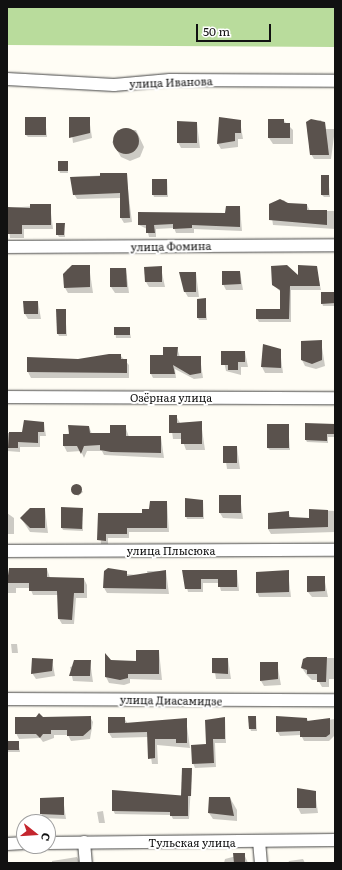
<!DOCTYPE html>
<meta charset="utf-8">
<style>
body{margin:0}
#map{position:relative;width:342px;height:870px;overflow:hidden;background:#fffdf5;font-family:Literata,serif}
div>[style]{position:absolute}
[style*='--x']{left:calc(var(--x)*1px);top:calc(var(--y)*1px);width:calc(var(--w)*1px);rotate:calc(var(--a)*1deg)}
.forest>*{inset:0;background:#b9dc9c}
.shadow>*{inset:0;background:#0003}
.building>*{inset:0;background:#5a524d}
.round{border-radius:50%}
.roads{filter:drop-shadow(0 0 1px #444) drop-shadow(0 0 1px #444)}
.minor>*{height:12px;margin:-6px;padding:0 6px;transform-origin:6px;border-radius:6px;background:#fff}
span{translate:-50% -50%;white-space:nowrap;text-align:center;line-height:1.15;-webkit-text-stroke:4px #fff;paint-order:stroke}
.street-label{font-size:11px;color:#111}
.frame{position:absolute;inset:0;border:8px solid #111;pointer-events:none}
.north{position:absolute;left:16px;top:814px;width:40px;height:40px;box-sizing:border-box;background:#fff;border:1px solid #a0a0a0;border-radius:50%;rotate:107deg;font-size:11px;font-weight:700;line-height:16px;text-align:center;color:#111}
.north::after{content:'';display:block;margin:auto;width:14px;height:18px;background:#c4262e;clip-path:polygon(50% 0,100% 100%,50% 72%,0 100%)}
.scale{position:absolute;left:196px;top:24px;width:75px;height:18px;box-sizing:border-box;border:2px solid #111;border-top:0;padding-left:5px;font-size:12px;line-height:14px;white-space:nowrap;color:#111;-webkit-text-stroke:3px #fff;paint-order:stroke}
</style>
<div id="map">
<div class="forest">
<i style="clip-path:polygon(7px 7px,335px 7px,335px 47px,7px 45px)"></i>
</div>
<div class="shadow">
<i style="clip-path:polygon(45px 118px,47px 137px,28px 137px,26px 135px)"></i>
<i style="clip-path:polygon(70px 118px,89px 118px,92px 138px,73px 143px)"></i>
<i style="clip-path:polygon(283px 120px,293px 130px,293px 144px,273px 144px,269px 138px)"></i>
<i style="clip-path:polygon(321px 120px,325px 129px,335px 129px,331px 159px,314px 159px,311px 154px,307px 123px)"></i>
<i style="clip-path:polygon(240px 121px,243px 139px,238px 139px,238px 147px,221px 149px,218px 144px)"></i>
<i style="clip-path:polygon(197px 123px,200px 148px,181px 148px,178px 142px)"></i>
<i style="clip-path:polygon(117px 130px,136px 130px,144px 147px,140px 157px,130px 161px,121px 157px,112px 142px,117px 137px)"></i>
<i style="clip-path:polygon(67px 162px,68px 173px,60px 173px,59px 170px)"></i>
<i style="clip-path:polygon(126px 174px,132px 222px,124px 223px,121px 218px,121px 198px,77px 199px,74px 194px,71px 177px)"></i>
<i style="clip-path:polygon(328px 176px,330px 197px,324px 197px,322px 195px)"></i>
<i style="clip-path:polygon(167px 180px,168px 197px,154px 197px,153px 194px)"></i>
<i style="clip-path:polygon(284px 200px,287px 204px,307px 205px,310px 211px,335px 211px,335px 229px,273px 225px,270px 204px)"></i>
<i style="clip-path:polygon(50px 205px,53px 229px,24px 229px,24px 238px,10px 238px,7px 208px)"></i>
<i style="clip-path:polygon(240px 207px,242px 231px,194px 229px,194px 233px,176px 233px,174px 228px,156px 229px,156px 237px,149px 237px,147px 229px,139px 225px,226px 214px)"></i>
<i style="clip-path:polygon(64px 224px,65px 237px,59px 237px,57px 234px)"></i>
<i style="clip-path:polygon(89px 266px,93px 293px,68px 293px,65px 288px,67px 269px)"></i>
<i style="clip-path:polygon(316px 267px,321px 290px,291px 290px,291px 322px,259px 322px,257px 319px,281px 310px,281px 292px,273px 285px,299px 277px)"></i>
<i style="clip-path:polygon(161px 268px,165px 287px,149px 287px,146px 282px)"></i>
<i style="clip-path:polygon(126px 269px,129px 293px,115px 293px,111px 287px)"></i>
<i style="clip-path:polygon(240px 272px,243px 290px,226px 290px,223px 284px)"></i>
<i style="clip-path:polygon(196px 273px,199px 297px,188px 297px,185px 292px)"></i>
<i style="clip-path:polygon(335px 293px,335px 306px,323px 306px,322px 303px)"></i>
<i style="clip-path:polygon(205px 299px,207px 320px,199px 320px,198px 318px)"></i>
<i style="clip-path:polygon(38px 302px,41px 319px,28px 319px,25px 314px)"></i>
<i style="clip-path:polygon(65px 310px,67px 336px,59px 336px,58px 334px)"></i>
<i style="clip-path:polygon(115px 328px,129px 328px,131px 338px,116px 338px)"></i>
<i style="clip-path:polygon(321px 341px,325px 366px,316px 369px,305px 366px,302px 360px)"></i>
<i style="clip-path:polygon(264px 345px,280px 350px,283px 373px,265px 373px,262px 367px)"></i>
<i style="clip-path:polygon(177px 348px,180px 357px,200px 357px,203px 378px,194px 379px,175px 369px,176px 378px,153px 378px,151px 374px)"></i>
<i style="clip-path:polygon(222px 352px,245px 352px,248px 367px,241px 367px,241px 375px,226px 371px)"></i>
<i style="clip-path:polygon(120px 355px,129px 365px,129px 378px,31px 378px,28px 372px,28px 358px,79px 360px)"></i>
<i style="clip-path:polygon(170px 416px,176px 416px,180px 423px,201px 422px,205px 450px,186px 450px,182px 439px,173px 439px)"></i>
<i style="clip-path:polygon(44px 423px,46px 436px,40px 436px,40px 447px,20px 447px,20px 452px,7px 451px,7px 433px,22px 433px)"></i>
<i style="clip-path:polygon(335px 424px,335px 437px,328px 437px,328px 443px,307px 442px,306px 440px)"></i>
<i style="clip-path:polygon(288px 425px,290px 450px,270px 450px,268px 448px)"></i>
<i style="clip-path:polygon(125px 426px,129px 437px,161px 437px,164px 458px,104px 455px,102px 451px,87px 451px,84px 458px,81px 451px,67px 452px,64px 446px,64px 435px,89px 427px,92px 434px,111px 434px)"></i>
<i style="clip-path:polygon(224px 447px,237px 447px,240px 469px,227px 469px)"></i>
<i style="clip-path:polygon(76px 484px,83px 492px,78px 496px,72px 489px)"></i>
<i style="clip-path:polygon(240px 496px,243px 519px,223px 518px,220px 513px)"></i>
<i style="clip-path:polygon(203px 501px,204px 519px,187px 519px,186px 516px)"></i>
<i style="clip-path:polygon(167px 502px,169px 532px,129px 532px,129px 538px,108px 538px,108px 544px,101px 544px,99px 514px,143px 514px)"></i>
<i style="clip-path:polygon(45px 509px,48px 533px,30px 532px,21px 518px,27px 511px)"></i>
<i style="clip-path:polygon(82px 509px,83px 531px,63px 530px,62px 528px)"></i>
<i style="clip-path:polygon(310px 510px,335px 511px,335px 532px,271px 534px,268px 529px,288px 512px,291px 518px,310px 519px)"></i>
<i style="clip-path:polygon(7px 513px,14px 518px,14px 534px,7px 534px)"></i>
<i style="clip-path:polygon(47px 569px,50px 578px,84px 579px,87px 585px,87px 598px,76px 598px,74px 624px,62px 624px,59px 619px,58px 595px,33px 595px,30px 588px,16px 588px,16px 593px,7px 593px,7px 576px)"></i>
<i style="clip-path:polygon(147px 571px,166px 571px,169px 594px,107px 593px,104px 588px,105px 572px,148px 576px)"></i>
<i style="clip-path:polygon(183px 571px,237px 571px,239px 591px,221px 591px,219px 583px,203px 583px,203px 592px,188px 592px)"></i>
<i style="clip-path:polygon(288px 571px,291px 597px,259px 597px,257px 592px)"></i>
<i style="clip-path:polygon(324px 577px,328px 597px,312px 597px,308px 592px)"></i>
<i style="clip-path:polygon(11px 644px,17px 644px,18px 653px,12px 653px)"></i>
<i style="clip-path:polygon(159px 651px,162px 680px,130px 679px,130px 683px,124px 685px,109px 683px,106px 677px,106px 656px,110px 661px,137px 662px)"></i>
<i style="clip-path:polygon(308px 658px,335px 658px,335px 679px,329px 679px,329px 687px,322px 687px,318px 680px,312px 680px,306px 674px,302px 668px)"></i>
<i style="clip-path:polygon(213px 659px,228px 659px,231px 679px,216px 679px)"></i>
<i style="clip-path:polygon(52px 660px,55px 676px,36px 679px,32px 673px)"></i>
<i style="clip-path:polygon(90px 661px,93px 682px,73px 681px,70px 667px)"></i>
<i style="clip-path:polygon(277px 663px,281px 685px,264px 686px,261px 681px)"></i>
<i style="clip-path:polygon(90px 717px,93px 722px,90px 739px,71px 741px,68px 735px,54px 735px,54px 738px,43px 742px,40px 738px,19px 739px,16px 733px,37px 718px)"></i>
<i style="clip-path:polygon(256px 717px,257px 731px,251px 731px,250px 728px)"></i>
<i style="clip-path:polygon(124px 718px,128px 724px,186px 719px,190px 748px,157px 745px,158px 764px,152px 764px,148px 737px,112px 738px,109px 733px)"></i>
<i style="clip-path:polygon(225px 718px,226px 743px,215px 743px,216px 767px,195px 768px,193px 763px)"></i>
<i style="clip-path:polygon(307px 719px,309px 722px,335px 719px,335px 735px,329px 741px,304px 741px,301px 735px,280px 736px,277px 731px)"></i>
<i style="clip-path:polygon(7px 742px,18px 742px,20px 752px,8px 752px)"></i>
<i style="clip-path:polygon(192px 769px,189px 819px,173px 819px,171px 815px,115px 814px,113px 810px,113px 791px,183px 797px)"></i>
<i style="clip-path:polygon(315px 792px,318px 813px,301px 814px,298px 808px)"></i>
<i style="clip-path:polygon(63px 798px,66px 819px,44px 818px,41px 813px)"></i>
<i style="clip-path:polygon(230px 798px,237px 810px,237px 821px,213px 819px,209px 813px)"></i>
<i style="clip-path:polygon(103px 811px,105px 823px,99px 823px,97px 812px)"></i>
<i style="clip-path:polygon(244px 854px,248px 863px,224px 863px,225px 859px)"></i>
<i style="clip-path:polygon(77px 857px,80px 863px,52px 863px,52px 861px)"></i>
<i style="clip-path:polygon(303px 859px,305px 863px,288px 863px,289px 861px)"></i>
</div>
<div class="building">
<i style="clip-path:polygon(25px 117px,46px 117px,46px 135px,25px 135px)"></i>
<i style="clip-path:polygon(69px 117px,90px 117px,90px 133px,69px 138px)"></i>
<i style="clip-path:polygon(219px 117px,241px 120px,241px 133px,235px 133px,235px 141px,217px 144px)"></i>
<i style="clip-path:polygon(268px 119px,284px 119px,284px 123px,290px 123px,290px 138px,268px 138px)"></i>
<i style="clip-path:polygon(311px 119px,325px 122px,329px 155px,310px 155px,306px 122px)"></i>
<i style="clip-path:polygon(177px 121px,197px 122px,197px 143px,177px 143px)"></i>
<i class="round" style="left:113px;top:128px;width:26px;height:26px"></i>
<i style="clip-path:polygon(58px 161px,68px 161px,68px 171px,58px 171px)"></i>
<i style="clip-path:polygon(100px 173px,127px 173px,130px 218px,120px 218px,120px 193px,73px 195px,70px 177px,100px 176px)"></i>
<i style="clip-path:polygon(321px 175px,329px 175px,329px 195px,321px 195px)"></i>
<i style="clip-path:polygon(152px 179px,167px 179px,167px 195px,152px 195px)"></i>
<i style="clip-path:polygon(280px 199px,288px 203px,307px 204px,307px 210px,327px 210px,327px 225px,269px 220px,269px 204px)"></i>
<i style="clip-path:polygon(30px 204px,51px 204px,51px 225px,22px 225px,22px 234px,7px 234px,7px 207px,30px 208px)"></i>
<i style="clip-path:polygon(226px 206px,240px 206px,240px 227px,192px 225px,192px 228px,173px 229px,173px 224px,154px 225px,155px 233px,146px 233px,146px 225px,138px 225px,138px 212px,225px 213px)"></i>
<i style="clip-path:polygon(56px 223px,65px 223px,64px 235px,56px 235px)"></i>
<i style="clip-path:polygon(72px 265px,90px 265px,90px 287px,64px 288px,63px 274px)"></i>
<i style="clip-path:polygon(287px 265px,298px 275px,298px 265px,317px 266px,320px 286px,290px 286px,289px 319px,256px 319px,256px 309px,280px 309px,280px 290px,272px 285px,271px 266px)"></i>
<i style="clip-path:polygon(162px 266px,162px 282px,145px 282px,144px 267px)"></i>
<i style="clip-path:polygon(110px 268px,126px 268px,127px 287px,110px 287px)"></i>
<i style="clip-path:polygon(222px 271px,240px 271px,241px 284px,222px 285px)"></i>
<i style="clip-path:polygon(179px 272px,196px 272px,196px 292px,184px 292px)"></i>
<i style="clip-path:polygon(321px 292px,335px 292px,335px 303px,321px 304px)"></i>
<i style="clip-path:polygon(206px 298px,206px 318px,197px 318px,197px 299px)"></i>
<i style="clip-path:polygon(23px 301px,38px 301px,38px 314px,24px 314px)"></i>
<i style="clip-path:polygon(56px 309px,66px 309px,66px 334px,57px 334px)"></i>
<i style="clip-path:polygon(114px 327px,130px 327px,130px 335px,114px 335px)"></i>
<i style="clip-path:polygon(322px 340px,322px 360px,312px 364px,301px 360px,301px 341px)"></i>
<i style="clip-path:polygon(263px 344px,281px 349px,281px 368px,261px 367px)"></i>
<i style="clip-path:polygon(163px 347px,178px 347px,177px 356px,201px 356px,201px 373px,190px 375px,173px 365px,175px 374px,150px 374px,150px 355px,163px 355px)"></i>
<i style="clip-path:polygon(221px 351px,245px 351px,245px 362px,238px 362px,238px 370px,228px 370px,228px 365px,221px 365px)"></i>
<i style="clip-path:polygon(109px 354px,121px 354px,121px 359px,127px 359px,127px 373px,27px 372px,27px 357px,78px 359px)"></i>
<i style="clip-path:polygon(169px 415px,177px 415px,177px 423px,202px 421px,202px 444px,181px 444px,181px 433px,169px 433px)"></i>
<i style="clip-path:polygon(24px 420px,44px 422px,44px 432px,38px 432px,38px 443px,18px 442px,18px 448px,8px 448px,9px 432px,22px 432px)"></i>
<i style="clip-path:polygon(305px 423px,335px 424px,335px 434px,327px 434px,327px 441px,305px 440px)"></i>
<i style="clip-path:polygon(267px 424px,289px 424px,289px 448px,267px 448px)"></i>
<i style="clip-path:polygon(68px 425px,89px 426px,90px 433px,110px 433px,110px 425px,126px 425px,126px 436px,161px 436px,161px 453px,111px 452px,100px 450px,100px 445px,84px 446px,81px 454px,77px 446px,63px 446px,63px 434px,69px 434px)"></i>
<i style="clip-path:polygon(223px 446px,237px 446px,237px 463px,223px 463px)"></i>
<i class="round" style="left:70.5px;top:483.5px;width:11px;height:11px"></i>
<i style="clip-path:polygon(219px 495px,241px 495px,241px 513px,219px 513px)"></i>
<i style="clip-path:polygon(185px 498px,203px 500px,203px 517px,185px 517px)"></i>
<i style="clip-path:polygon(150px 501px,167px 501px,167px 528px,127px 528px,127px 534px,106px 534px,106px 541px,97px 540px,98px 513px,142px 513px,142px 509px,149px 509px)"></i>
<i style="clip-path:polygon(61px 507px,83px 508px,82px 529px,61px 528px)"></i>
<i style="clip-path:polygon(30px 508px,45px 508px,45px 528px,30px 528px,20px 518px)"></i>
<i style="clip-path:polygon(309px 509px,328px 510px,328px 527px,268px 529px,268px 513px,289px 511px,289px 517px,309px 518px)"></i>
<i style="clip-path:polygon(9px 568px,47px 568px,47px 577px,84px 578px,84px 593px,74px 593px,72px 620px,58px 619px,57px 591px,29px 591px,29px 583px,7px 583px)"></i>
<i style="clip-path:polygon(108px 568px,127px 571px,127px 576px,166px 570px,166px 589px,103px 588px,104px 571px)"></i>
<i style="clip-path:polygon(182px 570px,237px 570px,237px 587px,218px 587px,218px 579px,201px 579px,201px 589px,185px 589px)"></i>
<i style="clip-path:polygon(289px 570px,289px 592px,256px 593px,256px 572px)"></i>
<i style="clip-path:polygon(307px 576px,325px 576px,325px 591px,307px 592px)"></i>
<i style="clip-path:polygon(136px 650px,159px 650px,159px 674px,128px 674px,128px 678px,120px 680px,105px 677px,105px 653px,111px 660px,136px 661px)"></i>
<i style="clip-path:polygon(307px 657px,327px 657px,326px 682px,317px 682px,317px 674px,307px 674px,307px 670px,301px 668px,303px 659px)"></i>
<i style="clip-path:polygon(32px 658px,53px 659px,52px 671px,31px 674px)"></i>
<i style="clip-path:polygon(212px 658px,228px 658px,228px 674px,212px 673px)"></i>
<i style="clip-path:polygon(74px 660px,91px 660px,90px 676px,69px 676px)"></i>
<i style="clip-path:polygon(260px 662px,278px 662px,278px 679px,260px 681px)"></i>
<i style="clip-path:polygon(39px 713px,43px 717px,91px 716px,91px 729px,83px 736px,67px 736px,67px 730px,51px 730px,51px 734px,43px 734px,40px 738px,36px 734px,15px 734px,15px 717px,36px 717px)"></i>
<i style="clip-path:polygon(248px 716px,256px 716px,256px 729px,249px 729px)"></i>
<i style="clip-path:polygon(276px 716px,307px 718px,307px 721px,330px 718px,330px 734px,326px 737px,300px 737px,300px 731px,276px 732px)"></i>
<i style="clip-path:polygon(108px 717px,125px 717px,125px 723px,187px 718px,187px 743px,176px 743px,176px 739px,155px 739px,155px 758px,148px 759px,147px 732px,108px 733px)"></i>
<i style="clip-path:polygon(225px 717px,225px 739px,213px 739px,214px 763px,192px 764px,191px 745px,206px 744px,205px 720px)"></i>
<i style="clip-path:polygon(7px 741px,19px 741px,19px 750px,7px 750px)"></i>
<i style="clip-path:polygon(182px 768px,192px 768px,191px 796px,181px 796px)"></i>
<i style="clip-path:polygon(297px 788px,316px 791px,316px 808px,297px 808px)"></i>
<i style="clip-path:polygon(112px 790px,188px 796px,188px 816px,170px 816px,170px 812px,112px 811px)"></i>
<i style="clip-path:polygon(64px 797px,64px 815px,40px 814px,40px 798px)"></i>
<i style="clip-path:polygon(209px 797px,230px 797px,234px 816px,208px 813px)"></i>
<i style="clip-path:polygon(233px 853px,245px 853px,245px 863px,234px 863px)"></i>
</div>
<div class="roads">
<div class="minor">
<i style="--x:7;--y:79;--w:107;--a:3.2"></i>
<i style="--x:114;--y:85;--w:56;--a:-5.1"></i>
<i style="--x:170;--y:80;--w:165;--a:0.3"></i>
<i style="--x:7;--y:247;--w:328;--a:-0.3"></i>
<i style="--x:7;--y:397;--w:328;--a:0.2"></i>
<i style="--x:7;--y:551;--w:328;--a:-0.2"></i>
<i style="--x:7;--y:699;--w:328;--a:0.2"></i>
<i style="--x:259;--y:841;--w:22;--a:85"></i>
<i style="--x:84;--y:842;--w:21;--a:85"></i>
<i style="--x:48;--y:843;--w:287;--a:-0.6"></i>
<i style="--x:7;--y:844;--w:17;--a:-3"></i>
</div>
</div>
<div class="street-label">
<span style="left:171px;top:82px;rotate:-2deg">улица Иванова</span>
<span style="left:171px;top:246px;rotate:-1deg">улица Фомина</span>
<span style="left:171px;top:397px">Озёрная улица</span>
<span style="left:171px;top:550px">улица Плысюка</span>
<span style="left:171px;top:700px;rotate:1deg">улица Диасамидзе</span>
<span style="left:192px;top:842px">Тульская улица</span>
</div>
<div class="frame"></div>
<div class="north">С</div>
<div class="scale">50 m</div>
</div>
